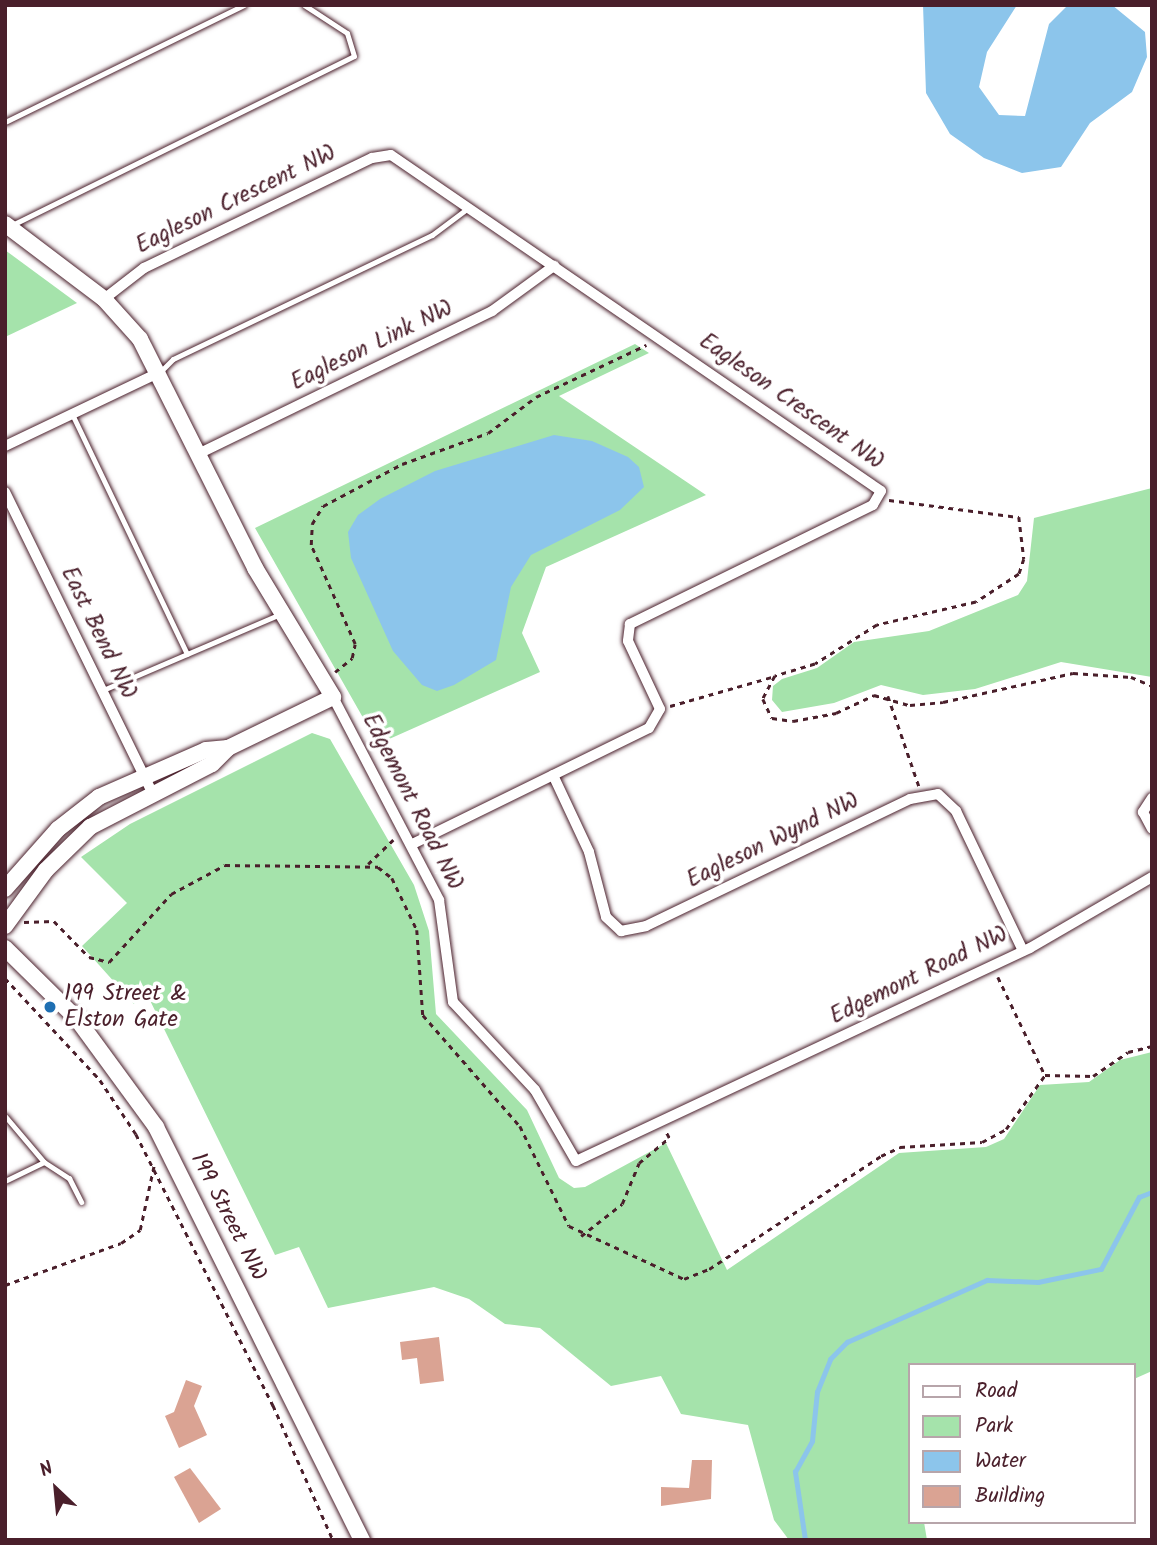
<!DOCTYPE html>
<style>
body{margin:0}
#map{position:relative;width:1157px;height:1545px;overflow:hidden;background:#fff;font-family:Kalam,sans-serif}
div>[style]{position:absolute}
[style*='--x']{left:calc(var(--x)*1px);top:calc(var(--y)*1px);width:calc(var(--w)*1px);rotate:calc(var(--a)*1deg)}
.green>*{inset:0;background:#a5e3ab}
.water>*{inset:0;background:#8cc5eb}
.stream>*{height:4.5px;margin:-2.25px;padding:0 2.25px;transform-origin:2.25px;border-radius:2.25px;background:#8cc5eb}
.building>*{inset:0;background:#daa393}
.path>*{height:2.5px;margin-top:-1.25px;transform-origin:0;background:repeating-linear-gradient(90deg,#4a1f2b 0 5px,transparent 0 10px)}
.roads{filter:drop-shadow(0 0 2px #4a1f2b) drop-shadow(0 0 2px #4a1f2b)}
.lane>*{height:5px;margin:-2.5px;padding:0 2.5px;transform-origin:2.5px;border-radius:2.5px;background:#fff}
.street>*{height:10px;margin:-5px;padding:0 5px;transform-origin:5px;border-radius:5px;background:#fff}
.secondary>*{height:16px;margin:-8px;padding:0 8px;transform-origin:8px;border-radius:8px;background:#fff}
.dots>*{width:19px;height:19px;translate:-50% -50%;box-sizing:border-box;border:4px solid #fff;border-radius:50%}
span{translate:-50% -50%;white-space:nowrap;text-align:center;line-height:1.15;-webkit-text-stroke:7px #fff;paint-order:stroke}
.street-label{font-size:23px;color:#4a1f2b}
.poi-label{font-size:23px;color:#4a1f2b}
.left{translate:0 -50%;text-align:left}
.frame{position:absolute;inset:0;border:7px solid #4a1f2b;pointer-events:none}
.legend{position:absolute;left:908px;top:1363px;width:228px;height:161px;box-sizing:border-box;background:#fff;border:2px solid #b7a5aa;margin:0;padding:9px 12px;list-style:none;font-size:21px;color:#4a1f2b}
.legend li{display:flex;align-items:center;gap:14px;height:35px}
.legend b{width:35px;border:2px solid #b7a5aa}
.north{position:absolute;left:21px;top:1454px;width:70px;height:70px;-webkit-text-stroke:5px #fff;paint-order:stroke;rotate:334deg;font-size:19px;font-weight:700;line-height:28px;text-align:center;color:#4a1f2b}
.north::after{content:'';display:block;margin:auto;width:24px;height:32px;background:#4a1f2b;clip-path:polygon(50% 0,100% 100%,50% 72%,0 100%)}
</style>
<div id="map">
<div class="green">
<i style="clip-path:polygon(5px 250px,77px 303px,5px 337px)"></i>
<i style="clip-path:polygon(635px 344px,649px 353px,559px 396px,706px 495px,546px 567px,522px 633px,540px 672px,378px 744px,255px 528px)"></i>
<i style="clip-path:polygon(1152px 488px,1152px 677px,1061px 662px,975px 689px,923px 695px,881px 685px,834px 703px,782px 712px,772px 700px,773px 686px,782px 679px,817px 668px,854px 642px,929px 631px,1018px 595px,1027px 581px,1034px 518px)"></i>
<i style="clip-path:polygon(312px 733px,330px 739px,414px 885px,429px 931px,436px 1014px,527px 1110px,559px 1178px,574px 1188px,585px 1187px,666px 1143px,727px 1270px,899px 1153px,986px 1147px,1004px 1139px,1040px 1085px,1089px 1082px,1120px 1060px,1152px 1052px,1152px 1371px,1134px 1379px,1134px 1365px,910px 1365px,910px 1522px,924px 1522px,927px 1540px,789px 1540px,774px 1520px,748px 1425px,681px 1414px,661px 1376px,611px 1386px,540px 1328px,505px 1324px,469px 1299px,434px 1287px,328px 1308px,299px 1247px,275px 1255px,140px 980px,134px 1004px,82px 946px,127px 903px,81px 857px,130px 824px)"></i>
</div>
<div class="water">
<i style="clip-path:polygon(923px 5px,1017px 5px,987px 52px,979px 87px,999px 115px,1025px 116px,1049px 24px,1068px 5px,1112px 5px,1145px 32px,1147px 57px,1132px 92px,1090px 123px,1061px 167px,1022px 173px,984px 158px,950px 134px,926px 93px)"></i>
<i style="clip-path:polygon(554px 435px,592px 441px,628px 457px,639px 467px,644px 487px,620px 510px,531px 555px,511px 587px,496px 660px,454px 685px,437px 691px,422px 685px,393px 651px,351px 558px,348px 532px,358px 515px,380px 499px,435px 471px)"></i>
</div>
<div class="stream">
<i style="--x:805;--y:1540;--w:69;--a:-98.4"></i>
<i style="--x:795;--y:1472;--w:35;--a:-61"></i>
<i style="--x:812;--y:1441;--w:49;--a:-84.2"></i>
<i style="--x:817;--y:1392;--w:35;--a:-68"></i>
<i style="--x:830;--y:1359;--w:24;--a:-45"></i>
<i style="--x:847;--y:1342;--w:153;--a:-23.9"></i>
<i style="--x:987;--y:1280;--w:51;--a:2.2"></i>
<i style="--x:1038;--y:1282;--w:64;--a:-11.7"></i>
<i style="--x:1101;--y:1269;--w:81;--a:-62.2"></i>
<i style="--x:1139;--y:1197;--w:14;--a:-21"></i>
</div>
<div class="building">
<i style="clip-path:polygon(439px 1337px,444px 1381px,420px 1384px,417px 1358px,402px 1360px,400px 1342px)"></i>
<i style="clip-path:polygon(186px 1380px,202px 1386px,194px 1406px,207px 1435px,179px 1448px,165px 1416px,174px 1412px)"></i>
<i style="clip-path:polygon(692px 1460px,712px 1460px,711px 1499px,661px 1506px,661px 1487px,689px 1488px)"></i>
<i style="clip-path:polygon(190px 1468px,221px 1509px,199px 1523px,174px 1477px)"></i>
</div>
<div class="path">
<i style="--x:889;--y:500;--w:131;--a:7.5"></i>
<i style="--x:1019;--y:517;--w:42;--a:83.2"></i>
<i style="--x:1024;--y:559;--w:16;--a:108"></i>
<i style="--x:1019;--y:574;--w:51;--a:146.9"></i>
<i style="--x:976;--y:602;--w:102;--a:166.9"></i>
<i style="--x:877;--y:625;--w:73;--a:147.8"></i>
<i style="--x:815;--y:664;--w:42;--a:163.3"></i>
<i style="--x:775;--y:676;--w:26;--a:118"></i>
<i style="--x:763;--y:699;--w:21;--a:65"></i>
<i style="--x:772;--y:718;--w:21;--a:8"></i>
<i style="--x:793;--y:721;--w:44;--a:-10.5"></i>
<i style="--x:836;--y:713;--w:42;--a:-25.3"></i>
<i style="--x:874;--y:695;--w:37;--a:16"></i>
<i style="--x:910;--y:705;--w:33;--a:-5"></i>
<i style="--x:943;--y:702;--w:133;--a:-12.6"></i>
<i style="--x:1073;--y:673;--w:58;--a:3.9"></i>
<i style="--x:1131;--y:677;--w:23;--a:23"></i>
<i style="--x:335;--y:672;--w:22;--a:-39"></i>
<i style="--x:352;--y:658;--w:14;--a:-78"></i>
<i style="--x:355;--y:644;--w:108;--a:-114"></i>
<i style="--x:311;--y:545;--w:21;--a:-87"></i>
<i style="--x:312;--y:524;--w:21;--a:-59"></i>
<i style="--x:323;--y:506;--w:89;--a:-28"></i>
<i style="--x:402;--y:464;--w:91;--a:-19.8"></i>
<i style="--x:488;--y:433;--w:60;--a:-36.9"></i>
<i style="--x:536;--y:397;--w:122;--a:-25.3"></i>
<i style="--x:888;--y:696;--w:95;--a:71"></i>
<i style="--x:670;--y:706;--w:109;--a:-15.9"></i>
<i style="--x:368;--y:864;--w:35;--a:-44"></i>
<i style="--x:24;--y:922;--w:30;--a:-2"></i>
<i style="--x:54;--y:921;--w:50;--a:45.8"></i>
<i style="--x:89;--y:957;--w:21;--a:14"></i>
<i style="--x:109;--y:962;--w:92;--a:-47.6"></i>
<i style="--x:171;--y:894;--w:61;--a:-28.2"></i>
<i style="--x:225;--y:865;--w:153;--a:0.7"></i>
<i style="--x:378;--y:867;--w:18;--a:38"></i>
<i style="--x:392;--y:878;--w:58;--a:64.3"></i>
<i style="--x:417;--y:930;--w:85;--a:86"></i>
<i style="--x:423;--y:1015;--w:147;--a:48.9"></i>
<i style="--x:520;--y:1126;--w:111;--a:63.9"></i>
<i style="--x:569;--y:1226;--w:127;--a:24.7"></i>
<i style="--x:684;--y:1279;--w:27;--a:-22"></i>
<i style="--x:709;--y:1269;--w:206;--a:-33.3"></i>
<i style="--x:881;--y:1156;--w:21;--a:-25"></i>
<i style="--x:900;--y:1147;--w:82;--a:-3.5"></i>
<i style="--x:982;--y:1142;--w:27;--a:-28"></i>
<i style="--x:1006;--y:1129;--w:67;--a:-54.2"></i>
<i style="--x:1045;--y:1075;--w:48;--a:1.2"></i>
<i style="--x:1093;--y:1076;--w:42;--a:-34.4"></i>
<i style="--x:1128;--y:1052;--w:25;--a:-14"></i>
<i style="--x:998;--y:977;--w:109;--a:64.4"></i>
<i style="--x:5;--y:978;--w:139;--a:47"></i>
<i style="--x:100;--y:1080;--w:65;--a:56.3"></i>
<i style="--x:136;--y:1134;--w:304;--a:63.2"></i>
<i style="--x:273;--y:1405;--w:148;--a:66"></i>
<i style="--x:581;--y:1236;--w:52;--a:-38"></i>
<i style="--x:622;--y:1204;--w:44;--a:-67.5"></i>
<i style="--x:639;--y:1163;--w:39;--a:-40"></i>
<i style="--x:669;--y:1138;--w:7;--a:-117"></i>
<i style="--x:5;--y:1285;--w:123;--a:-19.9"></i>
<i style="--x:121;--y:1243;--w:23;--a:-34"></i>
<i style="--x:140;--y:1230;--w:66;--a:-77.8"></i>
</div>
<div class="roads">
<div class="lane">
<i style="--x:5;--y:122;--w:266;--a:-26.1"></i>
<i style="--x:12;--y:225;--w:381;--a:-26.3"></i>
<i style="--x:354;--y:56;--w:24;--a:-107"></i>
<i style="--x:347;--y:33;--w:51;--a:-146.9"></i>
<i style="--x:160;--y:372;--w:18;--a:-45"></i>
<i style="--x:173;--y:359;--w:287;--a:-25.6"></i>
<i style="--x:432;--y:235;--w:45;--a:-36.9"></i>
<i style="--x:72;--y:414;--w:266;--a:64.4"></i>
<i style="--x:103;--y:690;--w:193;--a:-23.2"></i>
<i style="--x:5;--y:1116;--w:60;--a:49.7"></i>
<i style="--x:44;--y:1162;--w:43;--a:154"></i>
<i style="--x:44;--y:1162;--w:30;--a:33"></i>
<i style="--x:69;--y:1178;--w:27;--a:63"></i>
</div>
<div class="street">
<i style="--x:104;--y:299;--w:51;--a:-37.8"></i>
<i style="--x:144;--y:268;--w:253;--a:-25.8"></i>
<i style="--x:372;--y:158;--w:19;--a:-9"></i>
<i style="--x:391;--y:155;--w:594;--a:34.44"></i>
<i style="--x:881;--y:491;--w:16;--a:120"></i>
<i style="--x:873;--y:505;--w:271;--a:153.9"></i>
<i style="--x:630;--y:624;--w:17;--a:97"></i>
<i style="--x:628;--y:641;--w:75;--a:64.8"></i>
<i style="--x:660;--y:709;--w:22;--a:120"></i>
<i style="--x:649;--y:728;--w:264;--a:153.9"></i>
<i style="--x:5;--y:446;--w:172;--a:-25.5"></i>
<i style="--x:200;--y:453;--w:325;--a:-25.9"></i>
<i style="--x:492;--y:311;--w:77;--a:-36"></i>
<i style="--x:5;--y:492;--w:334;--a:63.9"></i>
<i style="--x:333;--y:697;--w:229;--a:62.4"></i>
<i style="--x:439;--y:900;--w:103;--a:82.2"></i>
<i style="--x:453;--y:1002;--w:120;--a:47"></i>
<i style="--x:535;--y:1090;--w:82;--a:60"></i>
<i style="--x:576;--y:1161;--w:501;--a:-25.13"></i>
<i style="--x:1030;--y:948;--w:141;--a:-30.2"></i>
<i style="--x:553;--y:775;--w:85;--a:64.9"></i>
<i style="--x:589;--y:852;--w:67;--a:75.3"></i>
<i style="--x:606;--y:917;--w:21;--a:43"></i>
<i style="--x:621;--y:931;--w:25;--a:-11"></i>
<i style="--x:646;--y:926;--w:293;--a:-25.7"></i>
<i style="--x:910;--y:799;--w:28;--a:-10"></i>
<i style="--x:938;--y:794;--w:25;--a:43"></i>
<i style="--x:956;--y:811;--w:155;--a:64.4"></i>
<i style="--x:1152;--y:798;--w:17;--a:123"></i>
<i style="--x:1143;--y:812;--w:19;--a:62"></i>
</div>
<div class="secondary">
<i style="--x:5;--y:224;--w:124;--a:37.1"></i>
<i style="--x:104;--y:299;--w:54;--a:48"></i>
<i style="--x:140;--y:339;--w:256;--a:63.3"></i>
<i style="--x:255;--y:568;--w:151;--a:58.8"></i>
<i style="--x:333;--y:697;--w:117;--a:154.1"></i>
<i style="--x:228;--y:748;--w:22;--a:175"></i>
<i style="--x:206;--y:750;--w:117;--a:156.3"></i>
<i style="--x:99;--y:797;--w:52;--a:142"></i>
<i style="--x:58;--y:829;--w:80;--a:131.5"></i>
<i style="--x:5;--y:926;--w:69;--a:-53.8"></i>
<i style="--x:46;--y:870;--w:62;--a:-44.3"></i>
<i style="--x:90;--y:827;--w:137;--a:-27.3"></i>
<i style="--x:212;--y:764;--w:23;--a:-45"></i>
<i style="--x:5;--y:948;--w:101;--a:44.6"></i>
<i style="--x:77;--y:1019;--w:134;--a:53.8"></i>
<i style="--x:156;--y:1127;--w:462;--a:63.5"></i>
</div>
</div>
<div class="dots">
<i style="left:50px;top:1007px;background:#1f6fb2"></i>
</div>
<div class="street-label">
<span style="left:236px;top:200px;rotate:-26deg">Eagleson Crescent NW</span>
<span style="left:372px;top:346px;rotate:-26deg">Eagleson Link NW</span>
<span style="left:791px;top:402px;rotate:35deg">Eagleson Crescent NW</span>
<span style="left:98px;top:633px;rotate:64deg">East Bend NW</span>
<span style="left:412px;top:802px;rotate:63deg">Edgemont Road NW</span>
<span style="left:773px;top:841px;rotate:-26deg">Eagleson Wynd NW</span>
<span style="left:919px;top:976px;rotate:-26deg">Edgemont Road NW</span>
<span style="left:228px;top:1217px;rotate:63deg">199 Street NW</span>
</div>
<div class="poi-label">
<span class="left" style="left:64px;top:1007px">199 Street &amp;<br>Elston Gate</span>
</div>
<div class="frame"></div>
<ul class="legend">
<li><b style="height:9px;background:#fff"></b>Road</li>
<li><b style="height:19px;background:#a5e3ab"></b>Park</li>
<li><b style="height:19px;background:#8cc5eb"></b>Water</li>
<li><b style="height:19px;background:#daa393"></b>Building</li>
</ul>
<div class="north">N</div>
</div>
